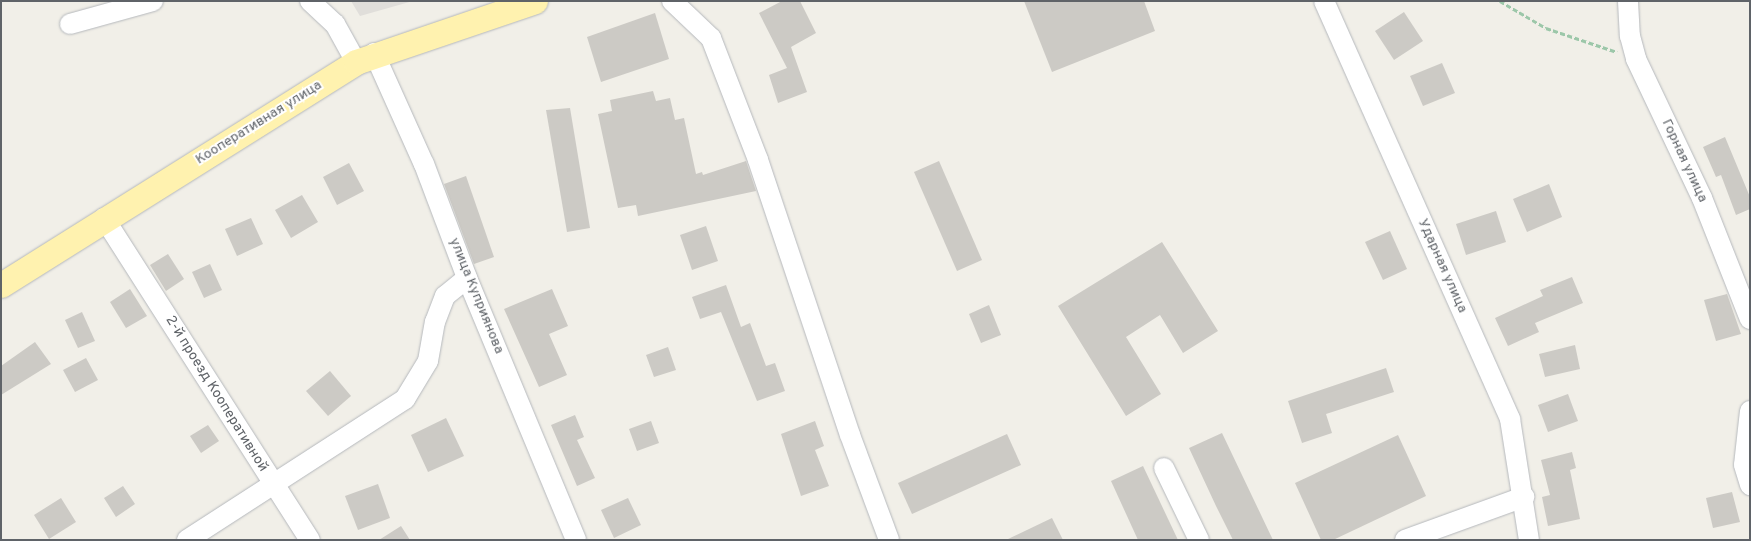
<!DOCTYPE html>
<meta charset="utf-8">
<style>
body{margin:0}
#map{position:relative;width:1751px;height:541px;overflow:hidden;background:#f1efe8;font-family:Overpass,sans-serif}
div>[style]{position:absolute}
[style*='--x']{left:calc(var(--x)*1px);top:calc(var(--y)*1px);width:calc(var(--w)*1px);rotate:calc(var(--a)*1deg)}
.industrial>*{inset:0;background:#e0deda}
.building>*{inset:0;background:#cccac5}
.path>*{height:2.5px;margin-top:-1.25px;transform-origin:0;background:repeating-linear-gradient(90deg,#9cc7a9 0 5px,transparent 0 7.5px)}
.roads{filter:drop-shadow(0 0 1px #b5b8bc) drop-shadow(0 0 1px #b5b8bc)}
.minor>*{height:20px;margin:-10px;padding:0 10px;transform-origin:10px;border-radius:10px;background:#fff}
.major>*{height:25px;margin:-12.5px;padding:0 12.5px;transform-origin:12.5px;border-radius:12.5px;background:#fff2af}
span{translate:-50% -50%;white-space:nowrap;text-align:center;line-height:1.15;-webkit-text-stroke:4px #fff;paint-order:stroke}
.street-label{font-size:14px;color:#5f6368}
.frame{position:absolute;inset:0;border:2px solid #5f6368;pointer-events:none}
</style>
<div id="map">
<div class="industrial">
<i style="clip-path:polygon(351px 1px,413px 1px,360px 16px)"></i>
</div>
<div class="building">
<i style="clip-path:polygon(782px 1px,800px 1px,816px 33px,791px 47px,807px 92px,778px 103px,769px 75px,787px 68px,759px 13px)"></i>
<i style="clip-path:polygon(1024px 1px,1144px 1px,1155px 31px,1052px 72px)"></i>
<i style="clip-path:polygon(1404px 12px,1423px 41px,1394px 60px,1375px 31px)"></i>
<i style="clip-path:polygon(655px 13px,669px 59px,601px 82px,587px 37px)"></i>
<i style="clip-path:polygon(1442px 63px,1455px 93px,1423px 106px,1410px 76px)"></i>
<i style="clip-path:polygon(653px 91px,656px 101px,670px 98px,675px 120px,684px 118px,696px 174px,702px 172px,703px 175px,746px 161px,756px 191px,638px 216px,636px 205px,618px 208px,598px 114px,612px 111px,610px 100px)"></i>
<i style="clip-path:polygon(570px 108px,590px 228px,567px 232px,546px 110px)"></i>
<i style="clip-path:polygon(1725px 137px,1750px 197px,1750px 209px,1736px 215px,1721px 175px,1716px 177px,1703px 147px)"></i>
<i style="clip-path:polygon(939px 161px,982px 260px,957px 271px,914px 172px)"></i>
<i style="clip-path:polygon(349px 163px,364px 191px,337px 205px,323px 177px)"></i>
<i style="clip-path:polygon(466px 176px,494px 257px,474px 264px,444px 184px)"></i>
<i style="clip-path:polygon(1549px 184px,1562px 217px,1527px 232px,1513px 199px)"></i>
<i style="clip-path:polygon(302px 195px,318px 222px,291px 238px,275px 210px)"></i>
<i style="clip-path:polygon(1496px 211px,1506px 242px,1466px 255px,1456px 224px)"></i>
<i style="clip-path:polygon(251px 218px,263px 244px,237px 256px,225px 229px)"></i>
<i style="clip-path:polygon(706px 226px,718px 261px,692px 270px,680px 235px)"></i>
<i style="clip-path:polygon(1390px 231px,1407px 269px,1383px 280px,1365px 242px)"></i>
<i style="clip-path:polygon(1162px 242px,1218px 331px,1183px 353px,1160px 315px,1126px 337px,1161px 394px,1126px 416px,1058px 306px)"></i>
<i style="clip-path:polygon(168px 254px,184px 279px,166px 291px,150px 265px)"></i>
<i style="clip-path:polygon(210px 264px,222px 290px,204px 298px,192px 272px)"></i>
<i style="clip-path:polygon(1572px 277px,1583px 303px,1535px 323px,1539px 332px,1508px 346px,1495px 318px,1543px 296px,1540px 290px)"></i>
<i style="clip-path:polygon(726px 285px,741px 327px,750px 323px,766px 366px,775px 363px,785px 391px,757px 401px,721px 312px,700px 319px,692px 297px)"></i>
<i style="clip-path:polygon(130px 289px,147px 316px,126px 328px,110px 302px)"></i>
<i style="clip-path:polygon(552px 289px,568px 326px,549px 334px,567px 375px,539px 387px,504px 309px)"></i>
<i style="clip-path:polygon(1727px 294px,1741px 334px,1716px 341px,1704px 300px)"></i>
<i style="clip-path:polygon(989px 305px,1001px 335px,981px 343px,969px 314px)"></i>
<i style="clip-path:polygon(82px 312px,95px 341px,78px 348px,65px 320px)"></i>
<i style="clip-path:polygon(35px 342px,51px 364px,1px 395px,1px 366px)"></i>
<i style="clip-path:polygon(1575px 345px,1580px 369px,1545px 377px,1539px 354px)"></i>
<i style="clip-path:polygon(668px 347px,676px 370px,654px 377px,646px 355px)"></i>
<i style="clip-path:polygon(86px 358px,98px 380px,75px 392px,63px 370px)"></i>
<i style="clip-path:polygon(1386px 368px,1394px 392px,1326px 414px,1332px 433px,1302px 443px,1288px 401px)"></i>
<i style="clip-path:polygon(330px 371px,351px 396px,328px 416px,306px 391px)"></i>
<i style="clip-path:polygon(1568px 394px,1578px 421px,1548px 432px,1538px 405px)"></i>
<i style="clip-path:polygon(575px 415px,584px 437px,577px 440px,595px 478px,577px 486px,551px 425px)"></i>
<i style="clip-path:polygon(446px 418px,464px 456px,428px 472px,411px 435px)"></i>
<i style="clip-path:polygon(651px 421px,659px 443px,637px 451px,629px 429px)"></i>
<i style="clip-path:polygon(815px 421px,824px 446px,815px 450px,829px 486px,801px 496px,781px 434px)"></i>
<i style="clip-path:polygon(208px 425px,219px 441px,201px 453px,190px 436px)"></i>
<i style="clip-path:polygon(1222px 433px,1252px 496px,1273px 540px,1233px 540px,1216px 506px,1189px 448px)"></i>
<i style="clip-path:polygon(1007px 434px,1021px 465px,912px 514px,898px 483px)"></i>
<i style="clip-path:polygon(1398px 435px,1426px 496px,1333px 540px,1321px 540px,1295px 483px)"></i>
<i style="clip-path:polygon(1572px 452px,1576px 468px,1570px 470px,1580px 519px,1548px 526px,1542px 497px,1550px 495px,1541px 460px)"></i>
<i style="clip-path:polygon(1143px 466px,1178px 540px,1138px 540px,1111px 481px)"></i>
<i style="clip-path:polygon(378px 484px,390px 518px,358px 530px,345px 496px)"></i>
<i style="clip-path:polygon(123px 486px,135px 504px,116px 517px,104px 498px)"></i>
<i style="clip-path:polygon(1732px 492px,1740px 522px,1713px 528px,1706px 498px)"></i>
<i style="clip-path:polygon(61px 498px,76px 522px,49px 539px,34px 515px)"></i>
<i style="clip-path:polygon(628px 498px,641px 525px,614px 538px,601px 510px)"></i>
<i style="clip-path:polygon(1052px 518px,1063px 540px,1006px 540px)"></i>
<i style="clip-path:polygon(401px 526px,410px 540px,379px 540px)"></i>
</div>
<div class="path">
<i style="--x:1500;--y:1;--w:53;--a:30.4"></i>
<i style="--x:1546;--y:28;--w:75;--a:18.7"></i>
</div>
<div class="roads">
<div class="minor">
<i style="--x:310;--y:1;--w:34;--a:43"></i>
<i style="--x:335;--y:24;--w:43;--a:61.1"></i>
<i style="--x:672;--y:1;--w:54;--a:43.5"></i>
<i style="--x:711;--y:38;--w:131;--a:68.9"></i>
<i style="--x:758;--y:160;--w:290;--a:71.5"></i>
<i style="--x:850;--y:435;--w:112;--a:69.6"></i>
<i style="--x:1324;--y:1;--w:458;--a:66"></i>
<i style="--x:1510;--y:419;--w:122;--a:81.1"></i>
<i style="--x:1628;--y:1;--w:35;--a:87"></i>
<i style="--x:1630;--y:36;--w:24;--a:75"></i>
<i style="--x:1636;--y:59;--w:154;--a:64.6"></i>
<i style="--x:1702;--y:198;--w:130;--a:68.4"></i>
<i style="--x:70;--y:24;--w:86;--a:-15.5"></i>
<i style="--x:374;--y:53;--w:122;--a:65.8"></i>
<i style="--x:424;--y:164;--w:122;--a:69.3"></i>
<i style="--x:467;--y:278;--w:284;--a:67.4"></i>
<i style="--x:104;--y:218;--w:382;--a:57.4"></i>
<i style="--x:1750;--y:411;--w:54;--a:96.3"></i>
<i style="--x:1744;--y:465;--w:21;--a:73"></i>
<i style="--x:1164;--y:468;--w:80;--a:64.1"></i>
<i style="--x:187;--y:540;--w:260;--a:-32.9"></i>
<i style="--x:405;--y:399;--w:44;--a:-58.8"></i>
<i style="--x:428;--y:361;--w:40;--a:-80"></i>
<i style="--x:435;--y:322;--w:28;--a:-69"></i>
<i style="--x:445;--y:296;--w:28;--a:-39"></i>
<i style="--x:1405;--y:540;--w:127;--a:-19.9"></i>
</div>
<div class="major">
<i style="--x:1;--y:285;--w:419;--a:-32.1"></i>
<i style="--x:356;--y:62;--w:189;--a:-18.8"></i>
</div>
</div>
<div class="street-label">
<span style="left:259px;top:123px;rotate:-32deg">Кооперативная улица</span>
<span style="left:1684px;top:161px;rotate:65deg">Горная улица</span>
<span style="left:1442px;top:266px;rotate:66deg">Ударная улица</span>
<span style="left:476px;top:296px;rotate:68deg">улица Куприянова</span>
<span style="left:216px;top:394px;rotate:58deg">2-й проезд Кооперативной</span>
</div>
<div class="frame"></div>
</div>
